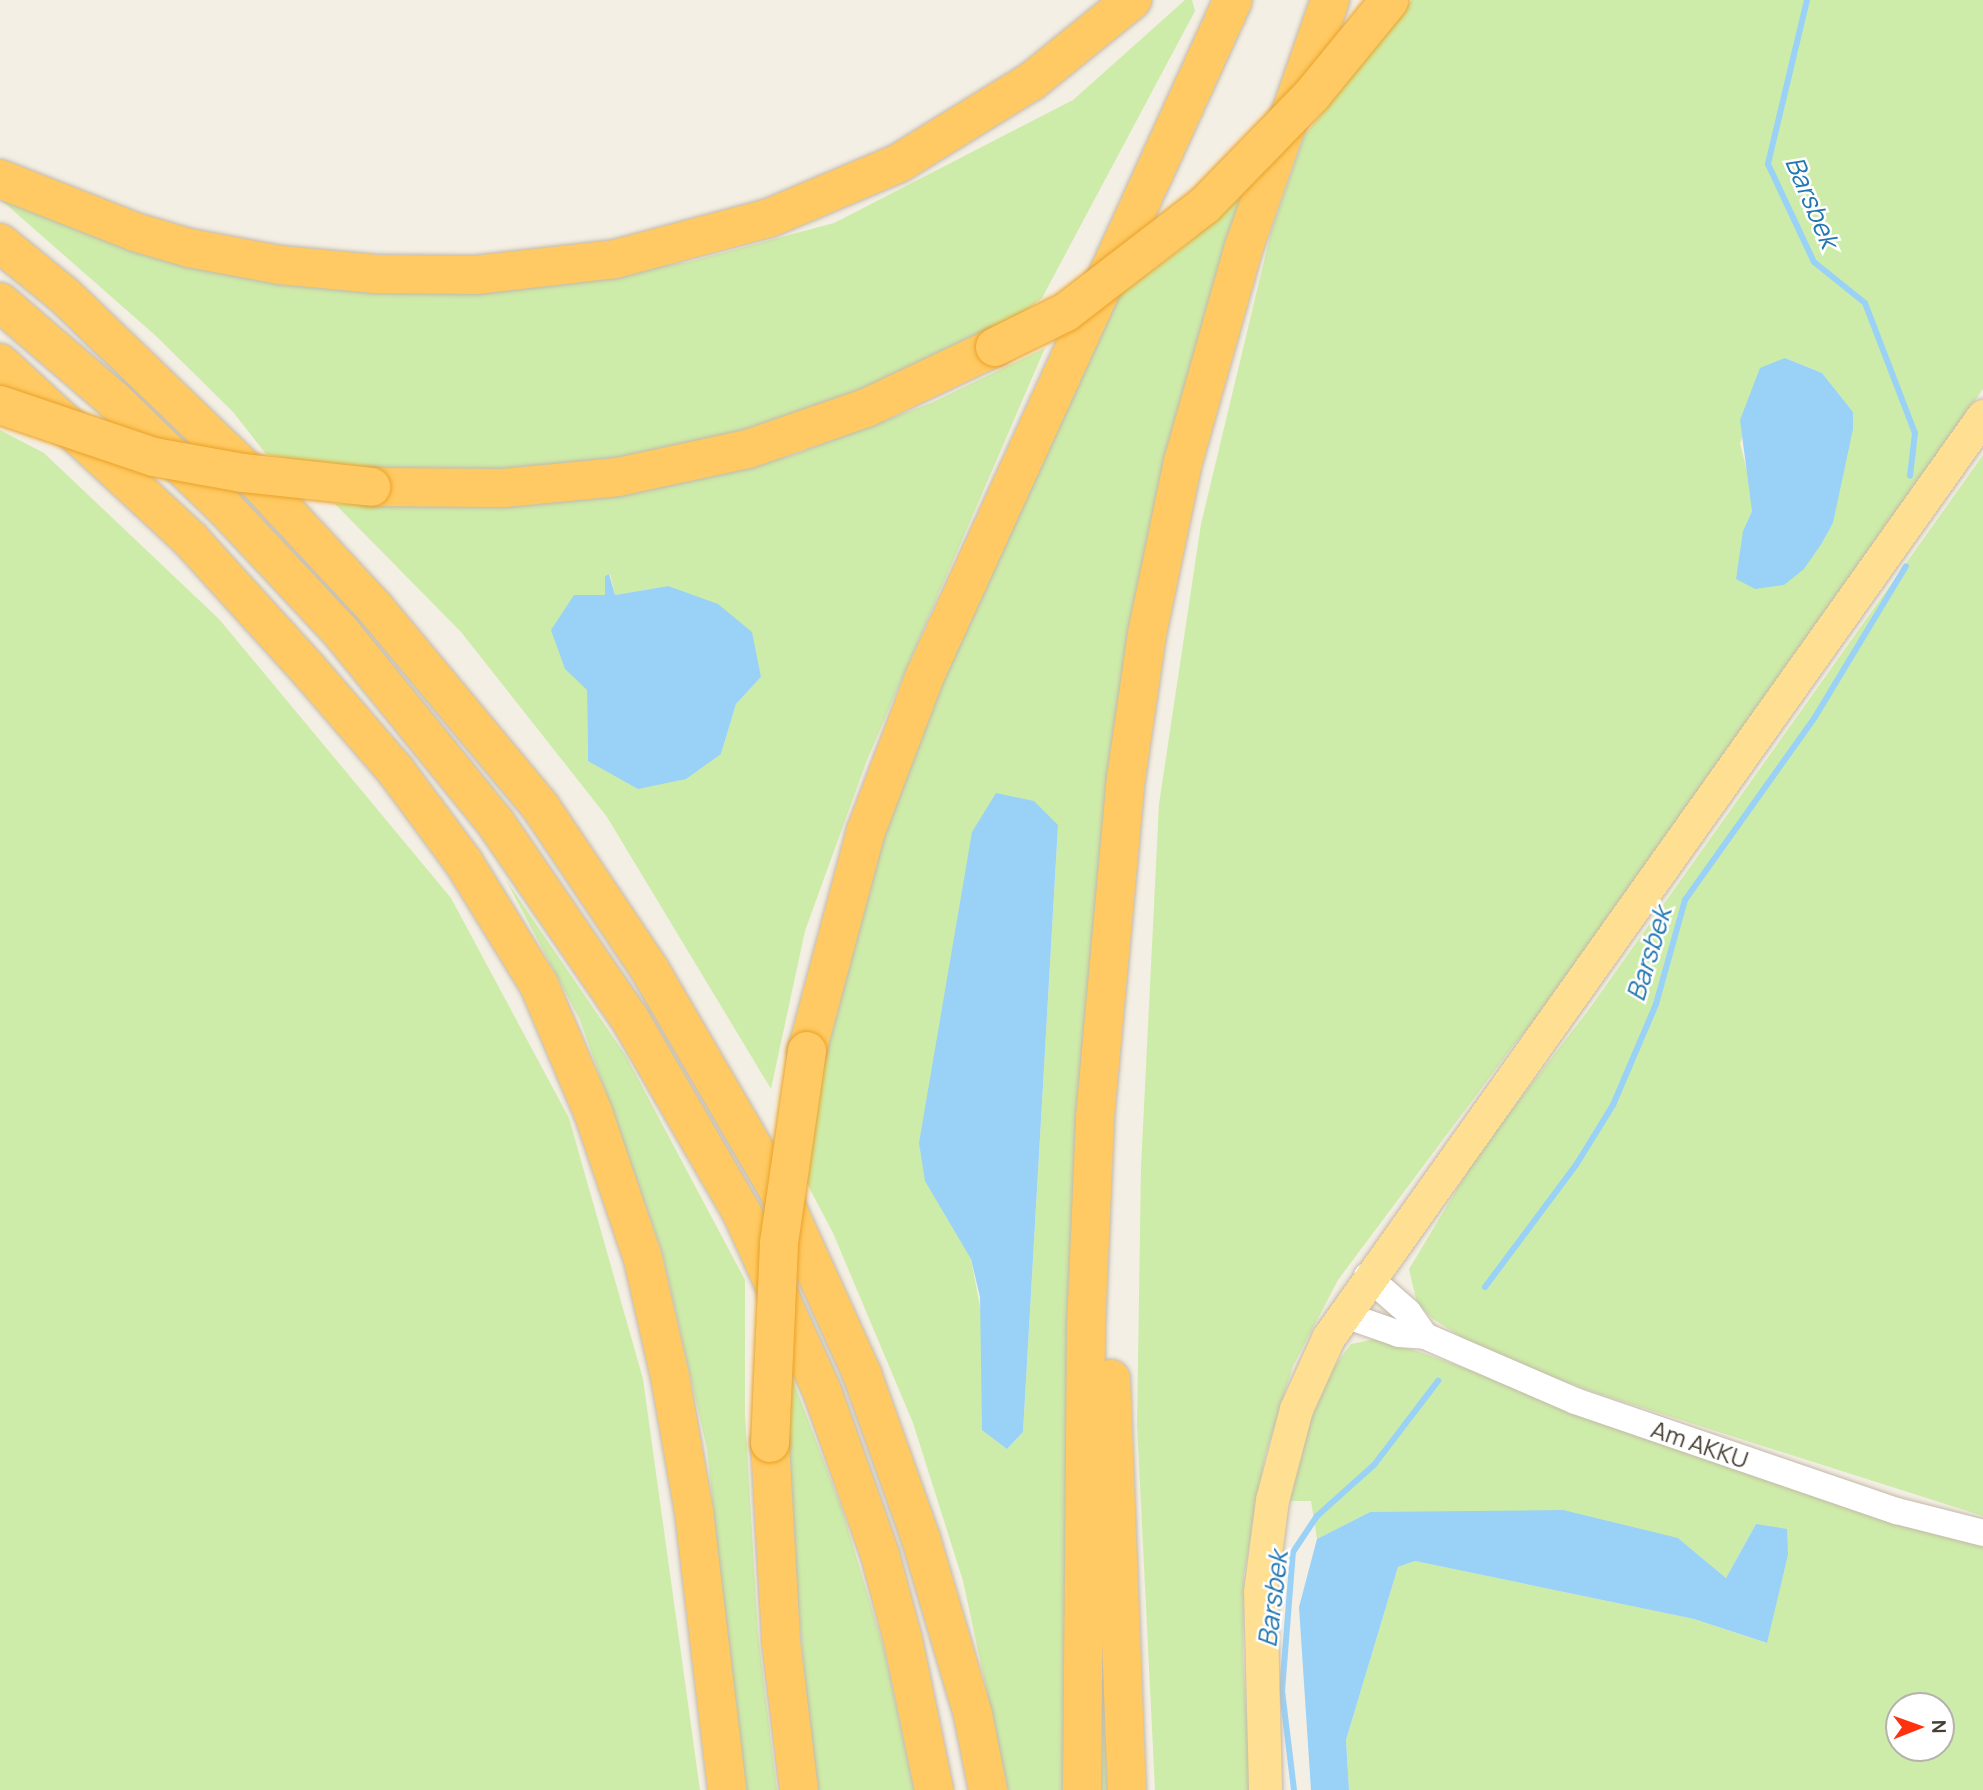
<!DOCTYPE html>
<style>
body{margin:0}
#map{position:relative;width:1983px;height:1790px;overflow:hidden;background:#f4efe4;font-family:Manrope,sans-serif}
div>[style]{position:absolute}
[style*='--x']{left:calc(var(--x)*1px);top:calc(var(--y)*1px);width:calc(var(--w)*1px);rotate:calc(var(--a)*1deg)}
.green>*{inset:0;background:#ceeca9}
.water>*{inset:0;background:#9ad1f6}
.stream>*{height:6px;margin:-3px;padding:0 3px;transform-origin:3px;border-radius:3px;background:#9ad1f6}
.roads{filter:drop-shadow(0 0 2px #c3b9a9) drop-shadow(0 0 2px #c3b9a9)}
.minor>*{height:26px;margin:-13px;padding:0 13px;transform-origin:13px;border-radius:13px;background:#fff}
.major>*{height:33px;margin:-16.5px;padding:0 16.5px;transform-origin:16.5px;border-radius:16.5px;background:#ffdf91}
.highway>*{height:38px;margin:-19px;padding:0 19px;transform-origin:19px;border-radius:19px;background:#ffca63}
.bridges{filter:drop-shadow(0 0 2px #eaa127) drop-shadow(0 0 2px #eaa127)}
.highway-bridge>*{height:38px;margin:-19px;padding:0 19px;transform-origin:19px;border-radius:19px;background:#ffca63}
span{translate:-50% -50%;white-space:nowrap;text-align:center;line-height:1.15;-webkit-text-stroke:5px #fff;paint-order:stroke}
.street-label{font-size:24px;color:#463f33}
.water-label{font-size:26px;color:#2377b2;font-style:italic}
.north{position:absolute;left:1885px;top:1692px;width:70px;height:70px;box-sizing:border-box;background:#fff;border:2px solid #b5b2ad;border-radius:50%;rotate:89deg;font-size:19px;font-weight:700;line-height:28px;text-align:center;color:#463f33}
.north::after{content:'';display:block;margin:auto;width:24px;height:32px;background:#ff320f;clip-path:polygon(50% 0,100% 100%,50% 72%,0 100%)}
</style>
<div id="map">
<div class="green">
<i style="clip-path:polygon(1185px 0,1192px 0,1195px 11px,1042px 298px,1017px 317px,832px 406px,686px 449px,492px 473px,335px 468px,266px 454px,233px 412px,156px 336px,0 199px,118px 237px,592px 276px,688px 262px,834px 223px,1073px 100px)"></i>
<i style="clip-path:polygon(evenodd,1412px 0,1983px 0,1983px 389px,1601px 942px,1513px 1046px,1338px 1280px,1293px 1366px,1265px 1456px,1244px 1575px,1243px 1655px,1251px 1790px,1155px 1790px,1137px 1424px,1141px 1166px,1159px 804px,1201px 524px,1271px 232px,1304px 136px,1412px 0,1785px 358px,1822px 373px,1853px 412px,1833px 523px,1822px 543px,1743px 531px,1752px 511px,1752px 491px,1740px 443px,1785px 358px)"></i>
<i style="clip-path:polygon(evenodd,1249px 189px,1114px 758px,1075px 1790px,1008px 1790px,963px 1581px,913px 1423px,833px 1233px,802px 1174px,823px 1040px,876px 855px,938px 682px,1114px 299px,1184px 247px,1249px 189px,1058px 825px,1023px 1432px,1007px 1449px,971px 1259px,1058px 825px)"></i>
<i style="clip-path:polygon(evenodd,1045px 348px,867px 760px,805px 931px,771px 1089px,607px 817px,461px 632px,335px 504px,504px 505px,625px 494px,790px 456px,931px 403px,1045px 348px,610px 574px,615px 595px,668px 586px,761px 677px,736px 704px,721px 754px,588px 761px,587px 690px,606px 595px,605px 576px,610px 574px)"></i>
<i style="clip-path:polygon(0 430px,44px 453px,219px 619px,451px 898px,569px 1118px,643px 1379px,700px 1790px,0 1790px)"></i>
<i style="clip-path:polygon(1983px 455px,1983px 1516px,1593px 1392px,1485px 1352px,1433px 1319px,1417px 1303px,1409px 1269px,1480px 1151px,1587px 1012px)"></i>
<i style="clip-path:polygon(506px 880px,626px 1056px,745px 1280px,745px 1414px,758px 1633px,777px 1790px,742px 1790px,707px 1449px,662px 1252px,580px 1020px)"></i>
<i style="clip-path:polygon(evenodd,1375px 1339px,1420px 1352px,1897px 1524px,1983px 1546px,1983px 1790px,1349px 1790px,1346px 1740px,1398px 1567px,1415px 1561px,1694px 1619px,1766px 1643px,1788px 1555px,1756px 1524px,1726px 1578px,1678px 1538px,1370px 1512px,1317px 1539px,1311px 1501px,1286px 1501px,1301px 1443px,1329px 1374px,1351px 1344px,1375px 1339px,1899px 1706px,1941px 1706px,1941px 1748px,1899px 1748px,1899px 1706px)"></i>
<i style="clip-path:polygon(788px 1367px,842px 1509px,885px 1652px,914px 1790px,815px 1790px,789px 1504px)"></i>
<i style="clip-path:polygon(1100px 1629px,1105px 1629px,1113px 1790px,1098px 1790px)"></i>
</div>
<div class="water">
<i style="clip-path:polygon(1785px 358px,1822px 373px,1853px 412px,1853px 429px,1833px 523px,1822px 543px,1804px 569px,1784px 585px,1755px 589px,1736px 579px,1743px 531px,1752px 511px,1740px 420px,1760px 368px)"></i>
<i style="clip-path:polygon(609px 574px,615px 595px,668px 586px,718px 604px,752px 632px,761px 677px,736px 704px,721px 754px,686px 779px,638px 789px,588px 761px,587px 690px,565px 669px,551px 630px,574px 595px,605px 595px,605px 576px)"></i>
<i style="clip-path:polygon(996px 793px,1034px 801px,1058px 825px,1023px 1432px,1007px 1449px,982px 1430px,980px 1297px,971px 1259px,925px 1181px,919px 1143px,972px 832px)"></i>
<i style="clip-path:polygon(1563px 1510px,1678px 1538px,1726px 1578px,1756px 1524px,1787px 1529px,1788px 1555px,1767px 1643px,1694px 1619px,1415px 1561px,1398px 1567px,1346px 1740px,1349px 1790px,1311px 1790px,1299px 1607px,1317px 1539px,1370px 1512px)"></i>
</div>
<div class="stream">
<i style="--x:1807;--y:0;--w:169;--a:103.4"></i>
<i style="--x:1768;--y:164;--w:108;--a:64.9"></i>
<i style="--x:1814;--y:262;--w:65;--a:38.8"></i>
<i style="--x:1865;--y:303;--w:139;--a:69"></i>
<i style="--x:1915;--y:433;--w:43;--a:96.6"></i>
<i style="--x:1485;--y:1287;--w:152;--a:-53.3"></i>
<i style="--x:1576;--y:1165;--w:70;--a:-58.3"></i>
<i style="--x:1613;--y:1105;--w:110;--a:-66.9"></i>
<i style="--x:1656;--y:1004;--w:108;--a:-74.4"></i>
<i style="--x:1685;--y:900;--w:224;--a:-54.6"></i>
<i style="--x:1815;--y:717;--w:176;--a:-58.9"></i>
<i style="--x:1294;--y:1790;--w:100;--a:-96.9"></i>
<i style="--x:1282;--y:1691;--w:139;--a:-85.5"></i>
<i style="--x:1293;--y:1552;--w:43;--a:-56.3"></i>
<i style="--x:1317;--y:1516;--w:76;--a:-41.8"></i>
<i style="--x:1374;--y:1465;--w:106;--a:-52.7"></i>
</div>
<div class="roads">
<div class="minor">
<i style="--x:1367;--y:1276;--w:55;--a:41.3"></i>
<i style="--x:1408;--y:1312;--w:29;--a:55"></i>
<i style="--x:1342;--y:1314;--w:60;--a:19.3"></i>
<i style="--x:1399;--y:1334;--w:26;--a:4"></i>
<i style="--x:1425;--y:1336;--w:163;--a:23.4"></i>
<i style="--x:1575;--y:1401;--w:340;--a:18.9"></i>
<i style="--x:1897;--y:1511;--w:89;--a:14.3"></i>
</div>
<div class="major">
<i style="--x:1265;--y:1790;--w:198;--a:-91.4"></i>
<i style="--x:1260;--y:1592;--w:93;--a:-82.6"></i>
<i style="--x:1272;--y:1500;--w:94;--a:-75.2"></i>
<i style="--x:1296;--y:1409;--w:78;--a:-65.7"></i>
<i style="--x:1328;--y:1338;--w:1131;--a:-54.61"></i>
</div>
<div class="highway">
<i style="--x:0;--y:179;--w:145;--a:21.4"></i>
<i style="--x:135;--y:232;--w:56;--a:16.5"></i>
<i style="--x:189;--y:248;--w:93;--a:10.6"></i>
<i style="--x:280;--y:265;--w:96;--a:5.4"></i>
<i style="--x:376;--y:274;--w:99;--a:0.6"></i>
<i style="--x:475;--y:275;--w:141;--a:-6.5"></i>
<i style="--x:615;--y:259;--w:159;--a:-14.9"></i>
<i style="--x:769;--y:218;--w:141;--a:-22.9"></i>
<i style="--x:899;--y:163;--w:156;--a:-31.7"></i>
<i style="--x:1032;--y:81;--w:129;--a:-39"></i>
<i style="--x:0;--y:243;--w:82;--a:39.1"></i>
<i style="--x:64;--y:295;--w:269;--a:43.9"></i>
<i style="--x:258;--y:482;--w:172;--a:47.1"></i>
<i style="--x:375;--y:608;--w:258;--a:50.2"></i>
<i style="--x:540;--y:806;--w:197;--a:56.1"></i>
<i style="--x:650;--y:970;--w:258;--a:59.8"></i>
<i style="--x:780;--y:1193;--w:199;--a:65.6"></i>
<i style="--x:862;--y:1374;--w:175;--a:70.3"></i>
<i style="--x:921;--y:1539;--w:184;--a:73.5"></i>
<i style="--x:973;--y:1715;--w:76;--a:78.7"></i>
<i style="--x:0;--y:302;--w:150;--a:40.7"></i>
<i style="--x:114;--y:400;--w:155;--a:44.2"></i>
<i style="--x:225;--y:508;--w:170;--a:46.9"></i>
<i style="--x:341;--y:632;--w:245;--a:51"></i>
<i style="--x:495;--y:822;--w:239;--a:55.6"></i>
<i style="--x:630;--y:1019;--w:224;--a:60"></i>
<i style="--x:742;--y:1213;--w:195;--a:65.8"></i>
<i style="--x:822;--y:1391;--w:174;--a:70.5"></i>
<i style="--x:880;--y:1555;--w:88;--a:74.9"></i>
<i style="--x:903;--y:1640;--w:153;--a:78.3"></i>
<i style="--x:0;--y:363;--w:260;--a:42.8"></i>
<i style="--x:191;--y:540;--w:174;--a:47.8"></i>
<i style="--x:308;--y:669;--w:135;--a:49.2"></i>
<i style="--x:396;--y:771;--w:114;--a:53.5"></i>
<i style="--x:464;--y:863;--w:143;--a:58.4"></i>
<i style="--x:539;--y:985;--w:138;--a:67"></i>
<i style="--x:593;--y:1112;--w:155;--a:71.2"></i>
<i style="--x:643;--y:1259;--w:121;--a:77.1"></i>
<i style="--x:670;--y:1377;--w:137;--a:79.9"></i>
<i style="--x:694;--y:1512;--w:280;--a:83.2"></i>
<i style="--x:371;--y:487;--w:133;--a:0.4"></i>
<i style="--x:504;--y:488;--w:115;--a:-5.5"></i>
<i style="--x:618;--y:477;--w:133;--a:-12.2"></i>
<i style="--x:748;--y:449;--w:125;--a:-19.2"></i>
<i style="--x:866;--y:408;--w:143;--a:-25.3"></i>
<i style="--x:807;--y:1051;--w:228;--a:-75"></i>
<i style="--x:866;--y:831;--w:164;--a:-69.2"></i>
<i style="--x:924;--y:678;--w:745;--a:-65.5"></i>
<i style="--x:1111;--y:1379;--w:411;--a:87.8"></i>
<i style="--x:770;--y:1443;--w:199;--a:86.8"></i>
<i style="--x:781;--y:1642;--w:149;--a:83.1"></i>
<i style="--x:1082;--y:1790;--w:463;--a:-89.5"></i>
<i style="--x:1086;--y:1327;--w:210;--a:-87.5"></i>
<i style="--x:1095;--y:1117;--w:340;--a:-84.8"></i>
<i style="--x:1126;--y:778;--w:146;--a:-81.7"></i>
<i style="--x:1147;--y:634;--w:176;--a:-78.2"></i>
<i style="--x:1183;--y:462;--w:223;--a:-74.2"></i>
<i style="--x:1244;--y:247;--w:262;--a:-70.8"></i>
</div>
</div>
<div class="bridges">
<div class="highway-bridge">
<i style="--x:995;--y:347;--w:79;--a:-26.2"></i>
<i style="--x:1066;--y:312;--w:175;--a:-37.6"></i>
<i style="--x:1205;--y:205;--w:153;--a:-45.8"></i>
<i style="--x:1312;--y:95;--w:122;--a:-50.7"></i>
<i style="--x:0;--y:405;--w:163;--a:18.7"></i>
<i style="--x:154;--y:457;--w:90;--a:10.2"></i>
<i style="--x:243;--y:473;--w:129;--a:6.2"></i>
<i style="--x:770;--y:1443;--w:200;--a:-87.4"></i>
<i style="--x:779;--y:1243;--w:194;--a:-81.7"></i>
</div>
</div>
<div class="street-label">
<span style="left:1700px;top:1444px;rotate:19deg">Am AKKU</span>
</div>
<div class="water-label">
<span style="left:1812px;top:202px;rotate:67deg">Barsbek</span>
<span style="left:1649px;top:954px;rotate:-73deg">Barsbek</span>
<span style="left:1273px;top:1599px;rotate:-83deg">Barsbek</span>
</div>
<div class="north">N</div>
</div>
